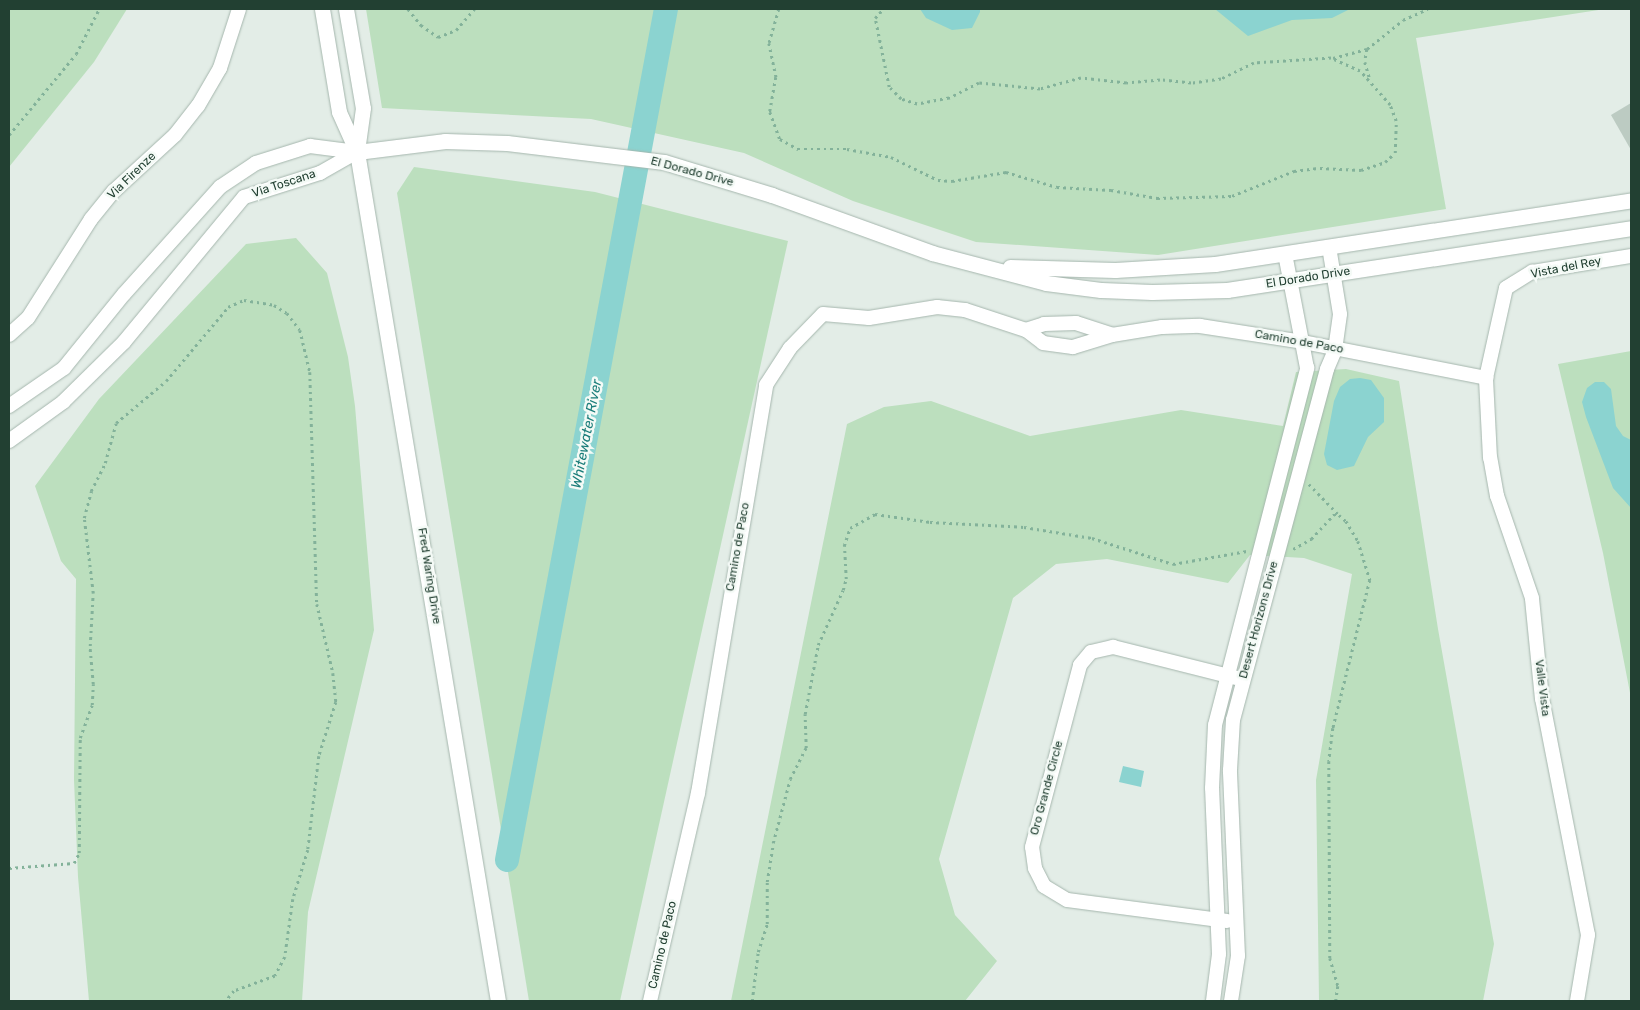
<!DOCTYPE html>
<style>
body{margin:0}
#map{position:relative;width:1640px;height:1010px;overflow:hidden;background:#e3ede7;font-family:Rubik,sans-serif}
div>[style]{position:absolute}
[style*='--x']{left:calc(var(--x)*1px);top:calc(var(--y)*1px);width:calc(var(--w)*1px);rotate:calc(var(--a)*1deg)}
.green>*{inset:0;background:#bcdfbe}
.water>*{inset:0;background:#8bd3d0}
.river>*{height:24px;margin:-12px;padding:0 12px;transform-origin:12px;border-radius:12px;background:#8bd3d0}
.building>*{inset:0;background:#bccbc2}
.path>*{height:2.5px;margin-top:-1.25px;transform-origin:0;background:repeating-linear-gradient(90deg,#83b29a 0 2.5px,transparent 0 6.5px)}
.roads{filter:drop-shadow(0 0 1px #a5b6ad) drop-shadow(0 0 1px #a5b6ad)}
.minor>*{height:14px;margin:-7px;padding:0 7px;transform-origin:7px;border-radius:7px;background:#fff}
.secondary>*{height:15px;margin:-7.5px;padding:0 7.5px;transform-origin:7.5px;border-radius:7.5px;background:#fff}
span{translate:-50% -50%;white-space:nowrap;text-align:center;line-height:1.15;-webkit-text-stroke:5px #f4faf6;paint-order:stroke}
.street-label{font-size:12px;color:#224032}
.water-label{font-size:14px;color:#1b7d7a;font-style:italic}
.frame{position:absolute;inset:0;border:10px solid #224032;pointer-events:none}
</style>
<div id="map">
<div class="green">
<i style="clip-path:polygon(9px 9px,127px 9px,94px 62px,9px 167px)"></i>
<i style="clip-path:polygon(366px 9px,1605px 9px,1416px 38px,1446px 209px,1158px 255px,976px 242px,853px 201px,744px 153px,591px 119px,382px 108px)"></i>
<i style="clip-path:polygon(414px 167px,595px 192px,788px 241px,620px 1001px,529px 1001px,397px 193px)"></i>
<i style="clip-path:polygon(296px 238px,327px 273px,348px 357px,355px 406px,374px 630px,308px 912px,302px 1001px,89px 1001px,78px 877px,74px 780px,76px 579px,61px 561px,35px 486px,99px 399px,246px 244px)"></i>
<i style="clip-path:polygon(1631px 351px,1631px 698px,1603px 553px,1558px 364px)"></i>
<i style="clip-path:polygon(1346px 369px,1399px 381px,1438px 629px,1494px 944px,1483px 1001px,1319px 1001px,1316px 780px,1352px 574px,1304px 558px,1250px 555px,1228px 583px,1107px 559px,1056px 564px,1013px 598px,939px 859px,955px 915px,997px 961px,965px 1001px,731px 1001px,847px 424px,884px 407px,931px 401px,1030px 436px,1181px 410px,1283px 426px,1296px 372px)"></i>
</div>
<div class="water">
<i style="clip-path:polygon(920px 9px,980px 9px,980px 12px,972px 28px,952px 30px,926px 18px)"></i>
<i style="clip-path:polygon(1215px 9px,1350px 9px,1332px 18px,1292px 20px,1248px 36px)"></i>
<i style="clip-path:polygon(1360px 378px,1371px 380px,1384px 398px,1384px 422px,1368px 437px,1354px 466px,1337px 470px,1327px 465px,1324px 454px,1334px 401px,1340px 387px,1350px 379px)"></i>
<i style="clip-path:polygon(1595px 382px,1604px 382px,1611px 389px,1616px 426px,1623px 436px,1631px 440px,1631px 508px,1613px 488px,1586px 417px,1582px 402px,1587px 388px)"></i>
<i style="clip-path:polygon(1123px 766px,1144px 771px,1141px 787px,1119px 782px)"></i>
</div>
<div class="river">
<i style="--x:507;--y:860;--w:866;--a:-79.42"></i>
</div>
<div class="building">
<i style="clip-path:polygon(1631px 103px,1631px 150px,1611px 115px)"></i>
</div>
<div class="path">
<i style="--x:408;--y:9;--w:21;--a:51"></i>
<i style="--x:421;--y:25;--w:21;--a:35"></i>
<i style="--x:438;--y:37;--w:19;--a:-21"></i>
<i style="--x:456;--y:30;--w:28;--a:-49"></i>
<i style="--x:779;--y:9;--w:35;--a:106"></i>
<i style="--x:769;--y:43;--w:35;--a:78"></i>
<i style="--x:776;--y:77;--w:36;--a:100"></i>
<i style="--x:770;--y:112;--w:29;--a:70"></i>
<i style="--x:780;--y:139;--w:21;--a:29"></i>
<i style="--x:798;--y:149;--w:49;--a:0"></i>
<i style="--x:847;--y:149;--w:45;--a:10.3"></i>
<i style="--x:891;--y:157;--w:52;--a:26.1"></i>
<i style="--x:938;--y:180;--w:14;--a:4"></i>
<i style="--x:952;--y:181;--w:55;--a:-9.5"></i>
<i style="--x:1006;--y:172;--w:53;--a:16.4"></i>
<i style="--x:1057;--y:187;--w:54;--a:3.2"></i>
<i style="--x:1111;--y:190;--w:47;--a:9.9"></i>
<i style="--x:1157;--y:198;--w:75;--a:-1.5"></i>
<i style="--x:1232;--y:196;--w:67;--a:-22"></i>
<i style="--x:1294;--y:171;--w:26;--a:-7"></i>
<i style="--x:1320;--y:168;--w:41;--a:2.8"></i>
<i style="--x:1361;--y:170;--w:25;--a:-18"></i>
<i style="--x:1385;--y:162;--w:13;--a:-42"></i>
<i style="--x:1395;--y:153;--w:32;--a:-88"></i>
<i style="--x:1396;--y:121;--w:17;--a:-111"></i>
<i style="--x:1390;--y:105;--w:45;--a:-131.4"></i>
<i style="--x:1360;--y:71;--w:32;--a:-156"></i>
<i style="--x:1331;--y:58;--w:77;--a:176.3"></i>
<i style="--x:1254;--y:63;--w:37;--a:154"></i>
<i style="--x:1221;--y:79;--w:30;--a:172"></i>
<i style="--x:1191;--y:83;--w:31;--a:-174"></i>
<i style="--x:1160;--y:80;--w:34;--a:175"></i>
<i style="--x:1126;--y:83;--w:45;--a:-173.7"></i>
<i style="--x:1081;--y:78;--w:42;--a:165"></i>
<i style="--x:1040;--y:89;--w:61;--a:-174.4"></i>
<i style="--x:979;--y:83;--w:34;--a:153"></i>
<i style="--x:949;--y:98;--w:33;--a:169"></i>
<i style="--x:917;--y:104;--w:17;--a:-163"></i>
<i style="--x:901;--y:99;--w:17;--a:-135"></i>
<i style="--x:889;--y:87;--w:70;--a:-101.5"></i>
<i style="--x:875;--y:18;--w:12;--a:-48"></i>
<i style="--x:1367;--y:49;--w:13;--a:99"></i>
<i style="--x:1365;--y:62;--w:18;--a:74"></i>
<i style="--x:1333;--y:58;--w:35;--a:-15"></i>
<i style="--x:1367;--y:49;--w:46;--a:-38.9"></i>
<i style="--x:1403;--y:20;--w:27;--a:-24"></i>
<i style="--x:9;--y:135;--w:105;--a:-50.4"></i>
<i style="--x:76;--y:54;--w:51;--a:-62.9"></i>
<i style="--x:1309;--y:484;--w:43;--a:45.9"></i>
<i style="--x:1293;--y:549;--w:21;--a:-29"></i>
<i style="--x:1311;--y:539;--w:33;--a:-47"></i>
<i style="--x:1333;--y:515;--w:6;--a:0"></i>
<i style="--x:1339;--y:515;--w:9;--a:41"></i>
<i style="--x:1346;--y:521;--w:23;--a:59"></i>
<i style="--x:1358;--y:541;--w:41;--a:72.9"></i>
<i style="--x:1370;--y:580;--w:153;--a:104"></i>
<i style="--x:1333;--y:728;--w:33;--a:97"></i>
<i style="--x:1329;--y:761;--w:197;--a:89.7"></i>
<i style="--x:1330;--y:958;--w:29;--a:74"></i>
<i style="--x:1338;--y:986;--w:15;--a:98"></i>
<i style="--x:9;--y:868;--w:65;--a:-4.4"></i>
<i style="--x:74;--y:863;--w:11;--a:-63"></i>
<i style="--x:79;--y:853;--w:115;--a:-89.5"></i>
<i style="--x:80;--y:738;--w:35;--a:-70"></i>
<i style="--x:92;--y:705;--w:21;--a:-87"></i>
<i style="--x:93;--y:684;--w:38;--a:-95"></i>
<i style="--x:90;--y:646;--w:53;--a:-86.8"></i>
<i style="--x:93;--y:593;--w:76;--a:-96.8"></i>
<i style="--x:84;--y:518;--w:28;--a:-75"></i>
<i style="--x:91;--y:491;--w:31;--a:-63"></i>
<i style="--x:105;--y:463;--w:41;--a:-74.6"></i>
<i style="--x:116;--y:423;--w:65;--a:-40"></i>
<i style="--x:166;--y:381;--w:97;--a:-50"></i>
<i style="--x:228;--y:307;--w:17;--a:-24"></i>
<i style="--x:244;--y:300;--w:30;--a:9"></i>
<i style="--x:274;--y:305;--w:15;--a:32"></i>
<i style="--x:287;--y:313;--w:21;--a:53"></i>
<i style="--x:300;--y:330;--w:43;--a:76.6"></i>
<i style="--x:310;--y:372;--w:232;--a:88.3"></i>
<i style="--x:317;--y:604;--w:71;--a:76.9"></i>
<i style="--x:333;--y:673;--w:29;--a:84"></i>
<i style="--x:336;--y:702;--w:57;--a:107.5"></i>
<i style="--x:319;--y:756;--w:95;--a:96.7"></i>
<i style="--x:308;--y:850;--w:51;--a:107"></i>
<i style="--x:293;--y:899;--w:59;--a:97.9"></i>
<i style="--x:285;--y:957;--w:21;--a:118"></i>
<i style="--x:275;--y:976;--w:44;--a:159.9"></i>
<i style="--x:234;--y:991;--w:13;--a:129"></i>
<i style="--x:752;--y:1001;--w:49;--a:-83"></i>
<i style="--x:758;--y:952;--w:29;--a:-72"></i>
<i style="--x:767;--y:924;--w:42;--a:-90"></i>
<i style="--x:767;--y:882;--w:39;--a:-81"></i>
<i style="--x:773;--y:843;--w:66;--a:-75.1"></i>
<i style="--x:790;--y:779;--w:35;--a:-63"></i>
<i style="--x:806;--y:748;--w:34;--a:-92"></i>
<i style="--x:805;--y:714;--w:70;--a:-79.3"></i>
<i style="--x:818;--y:645;--w:60;--a:-65.6"></i>
<i style="--x:843;--y:590;--w:11;--a:-75"></i>
<i style="--x:846;--y:579;--w:33;--a:-93"></i>
<i style="--x:844;--y:546;--w:19;--a:-72"></i>
<i style="--x:850;--y:528;--w:29;--a:-29"></i>
<i style="--x:875;--y:514;--w:56;--a:8.3"></i>
<i style="--x:930;--y:522;--w:94;--a:3"></i>
<i style="--x:1024;--y:527;--w:69;--a:9.2"></i>
<i style="--x:1092;--y:538;--w:85;--a:17.8"></i>
<i style="--x:1173;--y:564;--w:75;--a:-10"></i>
</div>
<div class="roads">
<div class="minor">
<i style="--x:1026;--y:330;--w:19;--a:-18"></i>
<i style="--x:1044;--y:324;--w:32;--a:-2"></i>
<i style="--x:1076;--y:323;--w:38;--a:18"></i>
<i style="--x:9;--y:335;--w:25;--a:-42"></i>
<i style="--x:28;--y:318;--w:117;--a:-57.5"></i>
<i style="--x:91;--y:219;--w:36;--a:-51"></i>
<i style="--x:114;--y:191;--w:83;--a:-42.6"></i>
<i style="--x:175;--y:135;--w:37;--a:-52"></i>
<i style="--x:198;--y:106;--w:44;--a:-59.9"></i>
<i style="--x:220;--y:68;--w:62;--a:-72.1"></i>
<i style="--x:9;--y:406;--w:67;--a:-34.6"></i>
<i style="--x:64;--y:368;--w:95;--a:-51"></i>
<i style="--x:124;--y:294;--w:144;--a:-48.1"></i>
<i style="--x:220;--y:187;--w:43;--a:-33.7"></i>
<i style="--x:256;--y:163;--w:57;--a:-17.5"></i>
<i style="--x:310;--y:146;--w:47;--a:7.3"></i>
<i style="--x:9;--y:441;--w:67;--a:-35.8"></i>
<i style="--x:63;--y:402;--w:86;--a:-44.5"></i>
<i style="--x:124;--y:342;--w:188;--a:-50.4"></i>
<i style="--x:244;--y:197;--w:80;--a:-17.5"></i>
<i style="--x:320;--y:173;--w:43;--a:-29.6"></i>
<i style="--x:1227;--y:921;--w:161;--a:-172.5"></i>
<i style="--x:1067;--y:900;--w:27;--a:-149"></i>
<i style="--x:1044;--y:886;--w:20;--a:-117"></i>
<i style="--x:1035;--y:868;--w:21;--a:-98"></i>
<i style="--x:1032;--y:847;--w:188;--a:-75.2"></i>
<i style="--x:1080;--y:665;--w:17;--a:-50"></i>
<i style="--x:1091;--y:652;--w:23;--a:-13"></i>
<i style="--x:1113;--y:647;--w:127;--a:14.1"></i>
<i style="--x:650;--y:1001;--w:213;--a:-77"></i>
<i style="--x:698;--y:793;--w:414;--a:-80.5"></i>
<i style="--x:766;--y:385;--w:44;--a:-57"></i>
<i style="--x:790;--y:348;--w:47;--a:-45.9"></i>
<i style="--x:823;--y:314;--w:46;--a:5"></i>
<i style="--x:869;--y:318;--w:69;--a:-9.2"></i>
<i style="--x:937;--y:307;--w:28;--a:6"></i>
<i style="--x:965;--y:310;--w:64;--a:18.2"></i>
<i style="--x:1026;--y:330;--w:21;--a:37"></i>
<i style="--x:1043;--y:343;--w:30;--a:8"></i>
<i style="--x:1073;--y:347;--w:41;--a:-17.1"></i>
<i style="--x:1112;--y:335;--w:51;--a:-9.1"></i>
<i style="--x:1162;--y:327;--w:38;--a:-2"></i>
<i style="--x:1200;--y:326;--w:104;--a:8.8"></i>
<i style="--x:1303;--y:342;--w:187;--a:11.1"></i>
<i style="--x:1213;--y:1001;--w:47;--a:-82.7"></i>
<i style="--x:1219;--y:954;--w:166;--a:-92.4"></i>
<i style="--x:1212;--y:788;--w:63;--a:-87.3"></i>
<i style="--x:1215;--y:725;--w:369;--a:-75.5"></i>
<i style="--x:1307;--y:368;--w:116;--a:-100.9"></i>
<i style="--x:1231;--y:1001;--w:46;--a:-81.2"></i>
<i style="--x:1238;--y:956;--w:186;--a:-92.5"></i>
<i style="--x:1230;--y:770;--w:50;--a:-86.6"></i>
<i style="--x:1233;--y:720;--w:363;--a:-75"></i>
<i style="--x:1327;--y:369;--w:21;--a:-67"></i>
<i style="--x:1335;--y:350;--w:36;--a:-82"></i>
<i style="--x:1340;--y:314;--w:68;--a:-99.3"></i>
<i style="--x:1577;--y:1001;--w:67;--a:-80.5"></i>
<i style="--x:1588;--y:935;--w:240;--a:-101"></i>
<i style="--x:1542;--y:699;--w:101;--a:-95.7"></i>
<i style="--x:1532;--y:598;--w:108;--a:-108.9"></i>
<i style="--x:1497;--y:496;--w:39;--a:-100"></i>
<i style="--x:1490;--y:458;--w:80;--a:-92.9"></i>
<i style="--x:1486;--y:378;--w:92;--a:-77.5"></i>
<i style="--x:1506;--y:288;--w:31;--a:-32"></i>
<i style="--x:1532;--y:272;--w:100;--a:-9.2"></i>
</div>
<div class="secondary">
<i style="--x:322;--y:9;--w:104;--a:80.6"></i>
<i style="--x:339;--y:112;--w:44;--a:65.8"></i>
<i style="--x:357;--y:152;--w:861;--a:80.57"></i>
<i style="--x:346;--y:9;--w:100;--a:80.3"></i>
<i style="--x:363;--y:108;--w:43;--a:97.9"></i>
<i style="--x:357;--y:152;--w:89;--a:-7.1"></i>
<i style="--x:445;--y:141;--w:62;--a:1.8"></i>
<i style="--x:507;--y:143;--w:158;--a:6.9"></i>
<i style="--x:664;--y:162;--w:113;--a:17"></i>
<i style="--x:772;--y:195;--w:170;--a:19.9"></i>
<i style="--x:932;--y:253;--w:118;--a:14.7"></i>
<i style="--x:1046;--y:283;--w:55;--a:7.3"></i>
<i style="--x:1101;--y:290;--w:51;--a:2.2"></i>
<i style="--x:1152;--y:292;--w:75;--a:-1.5"></i>
<i style="--x:1227;--y:290;--w:409;--a:-8.7"></i>
<i style="--x:1010;--y:267;--w:105;--a:1.6"></i>
<i style="--x:1115;--y:270;--w:100;--a:-3.4"></i>
<i style="--x:1215;--y:264;--w:421;--a:-8.7"></i>
</div>
</div>
<div class="street-label">
<span style="left:692px;top:172px;rotate:15deg">El Dorado Drive</span>
<span style="left:132px;top:176px;rotate:-44deg">Via Firenze</span>
<span style="left:284px;top:184px;rotate:-18deg">Via Toscana</span>
<span style="left:1566px;top:268px;rotate:-11deg">Vista del Rey</span>
<span style="left:1308px;top:278px;rotate:-9deg">El Dorado Drive</span>
<span style="left:1299px;top:342px;rotate:10deg">Camino de Paco</span>
<span style="left:738px;top:547px;rotate:-80deg">Camino de Paco</span>
<span style="left:429px;top:576px;rotate:81deg">Fred Waring Drive</span>
<span style="left:1259px;top:620px;rotate:-75deg">Desert Horizons Drive</span>
<span style="left:1542px;top:688px;rotate:83deg">Valle Vista</span>
<span style="left:1047px;top:788px;rotate:-75deg">Oro Grande Circle</span>
<span style="left:663px;top:945px;rotate:-77deg">Camino de Paco</span>
</div>
<div class="water-label">
<span style="left:587px;top:434px;rotate:-79deg">Whitewater River</span>
</div>
<div class="frame"></div>
</div>
